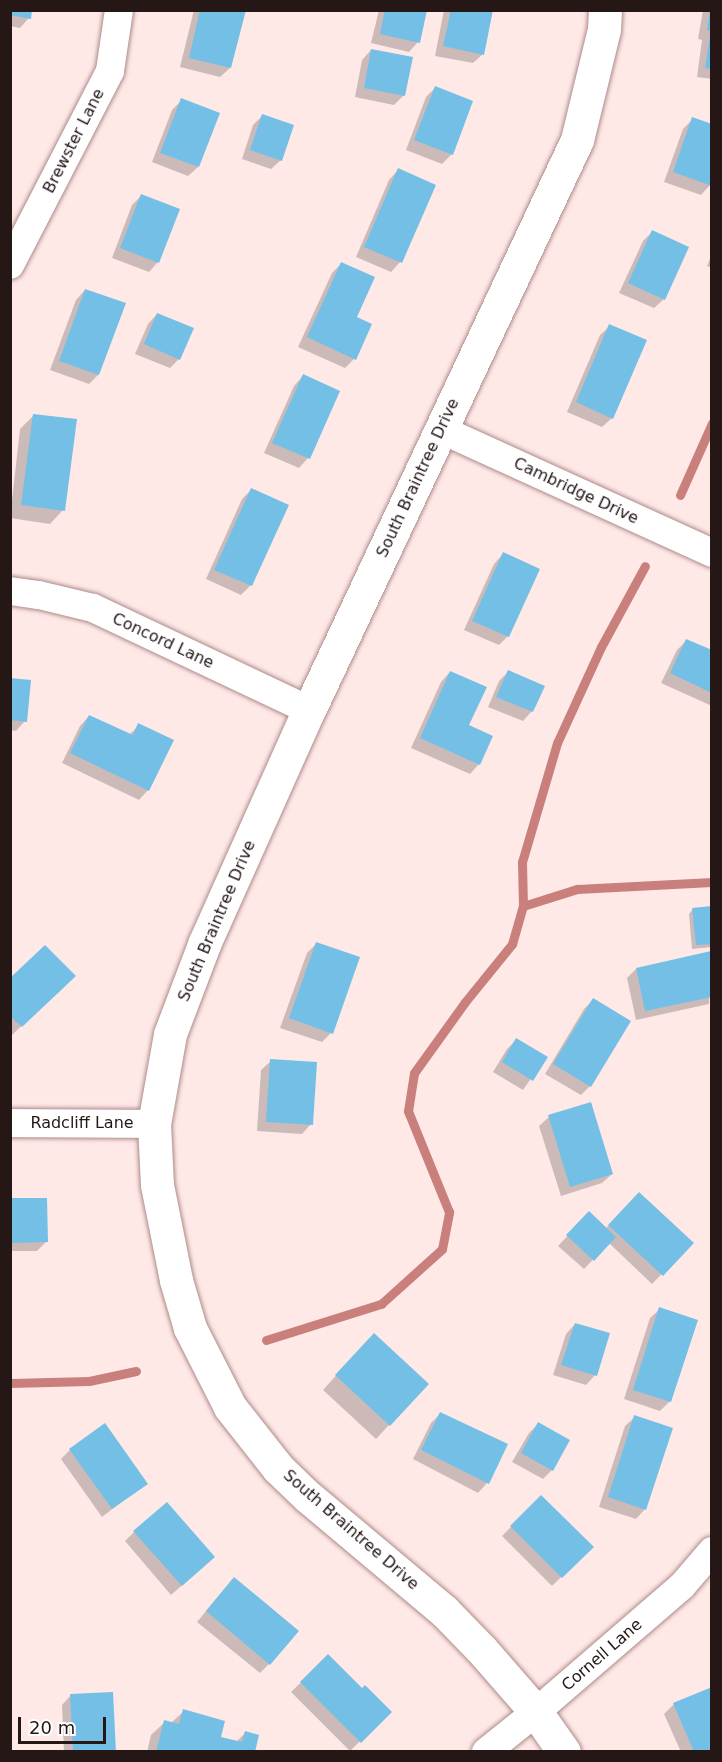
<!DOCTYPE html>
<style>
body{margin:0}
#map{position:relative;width:722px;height:1762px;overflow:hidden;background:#ffe9e7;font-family:"DejaVu Sans",sans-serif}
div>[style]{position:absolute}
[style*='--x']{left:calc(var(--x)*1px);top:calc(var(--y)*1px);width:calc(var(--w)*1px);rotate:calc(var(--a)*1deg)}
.shadow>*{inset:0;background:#0003}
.stream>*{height:9px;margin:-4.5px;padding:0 4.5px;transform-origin:4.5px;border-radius:4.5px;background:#c9807c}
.building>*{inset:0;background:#74bfe5}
.roads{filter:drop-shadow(0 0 2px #ad8b89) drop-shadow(0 0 2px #ad8b89)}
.street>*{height:28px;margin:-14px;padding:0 14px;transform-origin:14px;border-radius:14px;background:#fff}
.secondary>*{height:33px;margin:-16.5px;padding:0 16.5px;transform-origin:16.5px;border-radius:16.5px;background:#fff}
span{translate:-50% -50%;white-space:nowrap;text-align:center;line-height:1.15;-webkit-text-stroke:4.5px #fff;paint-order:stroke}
.street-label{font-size:16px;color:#241716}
.frame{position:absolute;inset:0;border:12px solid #241716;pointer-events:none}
.scale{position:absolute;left:18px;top:1717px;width:88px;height:27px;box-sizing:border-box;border:3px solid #241716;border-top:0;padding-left:8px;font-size:18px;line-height:21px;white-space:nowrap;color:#241716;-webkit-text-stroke:4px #fff;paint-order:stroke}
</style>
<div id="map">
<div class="shadow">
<i style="clip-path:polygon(10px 10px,29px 18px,20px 28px,10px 26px)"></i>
<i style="clip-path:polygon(194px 10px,244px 10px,230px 68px,220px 77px,180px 67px)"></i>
<i style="clip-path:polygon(379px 10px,425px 10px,418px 42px,409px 52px,371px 43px)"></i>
<i style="clip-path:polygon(444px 10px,492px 10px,483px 54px,473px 63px,435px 56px)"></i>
<i style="clip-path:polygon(703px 10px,712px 10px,712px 79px,697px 77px,702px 40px,698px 39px)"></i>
<i style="clip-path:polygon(371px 50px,404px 95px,394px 105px,355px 97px,362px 60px)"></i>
<i style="clip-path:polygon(435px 88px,452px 154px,442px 164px,406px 150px,426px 97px)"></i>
<i style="clip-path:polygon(182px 100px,218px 114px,198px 167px,188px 176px,152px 162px,172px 110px)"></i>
<i style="clip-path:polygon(262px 116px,281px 160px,271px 169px,242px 159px,253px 125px)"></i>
<i style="clip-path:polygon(693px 119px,710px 185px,701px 195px,664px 182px,683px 129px)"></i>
<i style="clip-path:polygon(398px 170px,400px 262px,391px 272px,356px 257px,389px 180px)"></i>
<i style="clip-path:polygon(141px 196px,158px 262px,149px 272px,112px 258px,132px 205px)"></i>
<i style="clip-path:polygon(652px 232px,664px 299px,654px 308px,619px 293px,643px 241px)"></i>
<i style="clip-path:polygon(712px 254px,712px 268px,707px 266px)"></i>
<i style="clip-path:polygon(342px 263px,355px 318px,354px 359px,345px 368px,298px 347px,332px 273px)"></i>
<i style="clip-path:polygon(85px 290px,98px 375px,89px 384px,50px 370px,76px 300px)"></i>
<i style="clip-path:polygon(157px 314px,179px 359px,170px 368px,135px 354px,148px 324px)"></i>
<i style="clip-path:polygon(610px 326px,612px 418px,602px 427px,567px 412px,600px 335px)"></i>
<i style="clip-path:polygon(303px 376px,338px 392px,308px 458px,299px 468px,264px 453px,294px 386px)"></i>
<i style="clip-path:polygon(34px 415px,63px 510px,50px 524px,10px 518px,20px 429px)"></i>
<i style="clip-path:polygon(251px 490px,251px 585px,241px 595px,206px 579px,242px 499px)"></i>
<i style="clip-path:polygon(503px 554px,508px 636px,499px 645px,464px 630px,494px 564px)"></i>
<i style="clip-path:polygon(687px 640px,712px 652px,712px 706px,661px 683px,677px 650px)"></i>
<i style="clip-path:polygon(450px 672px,479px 764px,470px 774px,411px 748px,441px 682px)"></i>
<i style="clip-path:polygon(508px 672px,532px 711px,523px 721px,488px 707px,499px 681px)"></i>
<i style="clip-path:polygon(10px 679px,25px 721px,16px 731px,10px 730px)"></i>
<i style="clip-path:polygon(89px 716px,129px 735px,139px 725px,148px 790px,139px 800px,62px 763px,80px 726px)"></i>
<i style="clip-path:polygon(712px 908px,712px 947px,692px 949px,689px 914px,693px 909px)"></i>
<i style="clip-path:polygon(317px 943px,331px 1033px,322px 1042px,280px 1028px,307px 953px)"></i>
<i style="clip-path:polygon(710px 953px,709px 1004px,636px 1020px,627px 978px,636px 969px)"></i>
<i style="clip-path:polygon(73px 976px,11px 1036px,10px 1035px,10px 980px)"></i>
<i style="clip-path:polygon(594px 999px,590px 1086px,581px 1095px,545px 1074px,584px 1009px)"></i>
<i style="clip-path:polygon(516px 1040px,546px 1057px,523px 1090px,493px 1072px,507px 1049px)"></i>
<i style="clip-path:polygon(271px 1061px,311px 1124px,302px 1134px,257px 1131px,261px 1070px)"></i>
<i style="clip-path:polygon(549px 1117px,612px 1174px,602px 1183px,561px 1196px,539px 1126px)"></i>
<i style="clip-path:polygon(639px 1194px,692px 1243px,652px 1284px,609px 1243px,584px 1269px,558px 1246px,589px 1213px,605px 1229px)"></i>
<i style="clip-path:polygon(10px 1199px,46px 1242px,37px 1251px,10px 1251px)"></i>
<i style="clip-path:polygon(660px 1309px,670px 1401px,660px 1411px,624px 1399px,650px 1318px)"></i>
<i style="clip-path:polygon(575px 1324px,595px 1375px,586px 1385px,553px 1375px,566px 1334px)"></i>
<i style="clip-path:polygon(360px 1349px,389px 1425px,376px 1439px,323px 1390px)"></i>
<i style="clip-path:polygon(440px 1414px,487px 1483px,478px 1493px,413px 1459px,431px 1423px)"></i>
<i style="clip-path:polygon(635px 1417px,645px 1509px,636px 1519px,599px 1507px,625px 1426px)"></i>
<i style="clip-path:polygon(538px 1424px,552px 1470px,543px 1479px,512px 1462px,529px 1433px)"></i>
<i style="clip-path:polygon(70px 1450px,146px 1483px,102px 1517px,61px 1459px)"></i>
<i style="clip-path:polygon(541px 1497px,592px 1547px,552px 1586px,502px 1536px)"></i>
<i style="clip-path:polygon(134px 1532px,204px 1566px,171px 1595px,125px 1541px)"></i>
<i style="clip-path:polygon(225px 1588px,269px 1664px,260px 1673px,197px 1622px)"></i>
<i style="clip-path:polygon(328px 1656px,362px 1690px,390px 1712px,350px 1751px,291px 1692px)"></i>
<i style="clip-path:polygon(71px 1695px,114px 1752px,64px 1752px,62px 1705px)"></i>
<i style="clip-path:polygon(674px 1704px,712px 1752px,681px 1752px,664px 1714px)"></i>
<i style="clip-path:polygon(184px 1711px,219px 1738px,236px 1742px,246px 1732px,253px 1752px,147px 1752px,151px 1735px,165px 1722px,171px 1723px)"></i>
</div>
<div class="stream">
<i style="--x:680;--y:495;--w:79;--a:-66"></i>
<i style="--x:523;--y:906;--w:57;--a:-17.5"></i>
<i style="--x:577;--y:889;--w:135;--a:-3"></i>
<i style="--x:266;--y:1340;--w:121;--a:-17.4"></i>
<i style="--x:381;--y:1304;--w:82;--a:-42"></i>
<i style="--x:442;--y:1249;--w:38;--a:-79"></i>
<i style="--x:449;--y:1212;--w:109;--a:-112.1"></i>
<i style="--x:408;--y:1111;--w:38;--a:-81"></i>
<i style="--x:414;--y:1073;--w:87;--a:-54.3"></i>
<i style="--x:465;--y:1002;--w:75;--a:-51"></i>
<i style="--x:512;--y:944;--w:40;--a:-74"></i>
<i style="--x:523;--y:906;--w:44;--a:-91.3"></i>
<i style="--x:522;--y:862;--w:124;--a:-73.6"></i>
<i style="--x:557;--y:743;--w:106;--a:-65.4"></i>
<i style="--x:601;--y:647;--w:92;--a:-61.5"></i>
<i style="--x:10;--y:1383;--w:79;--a:-1.5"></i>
<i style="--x:89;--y:1381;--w:48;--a:-12"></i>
</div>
<div class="building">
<i style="clip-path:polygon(10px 10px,32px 10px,31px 19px,10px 15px)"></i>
<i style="clip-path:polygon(200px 10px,246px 10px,231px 68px,189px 58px)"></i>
<i style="clip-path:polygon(385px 10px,427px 10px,420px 43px,380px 34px)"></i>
<i style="clip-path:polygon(451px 10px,493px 10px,484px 55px,443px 46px)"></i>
<i style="clip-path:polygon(710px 10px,712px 10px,712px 31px,707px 30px)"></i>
<i style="clip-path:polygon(710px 36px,712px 36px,712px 69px,705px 68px)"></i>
<i style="clip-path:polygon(371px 49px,413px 57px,405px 96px,364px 88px)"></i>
<i style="clip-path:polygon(435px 86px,473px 101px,453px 155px,414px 140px)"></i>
<i style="clip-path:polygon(181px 98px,220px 113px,199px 167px,160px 153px)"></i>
<i style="clip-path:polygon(262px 114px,294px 125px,282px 161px,250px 150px)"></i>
<i style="clip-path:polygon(692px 117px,712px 124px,712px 186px,673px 172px)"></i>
<i style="clip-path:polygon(398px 168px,436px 185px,402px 263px,364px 247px)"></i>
<i style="clip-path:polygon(141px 194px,180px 209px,159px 263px,120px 248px)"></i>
<i style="clip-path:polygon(652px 230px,689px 247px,665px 300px,628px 283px)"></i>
<i style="clip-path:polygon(341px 262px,375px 277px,357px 317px,372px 324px,356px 360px,307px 337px)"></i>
<i style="clip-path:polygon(85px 289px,126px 303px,99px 375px,59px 361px)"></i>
<i style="clip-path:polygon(157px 313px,194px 328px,180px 360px,144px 344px)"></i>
<i style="clip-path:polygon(609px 324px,647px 340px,613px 419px,576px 402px)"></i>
<i style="clip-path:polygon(303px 374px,340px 391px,310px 459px,272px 443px)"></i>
<i style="clip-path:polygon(33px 414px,77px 419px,65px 511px,21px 505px)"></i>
<i style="clip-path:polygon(251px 488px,289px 505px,252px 586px,214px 570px)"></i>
<i style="clip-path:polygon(503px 552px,540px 569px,509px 637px,472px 621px)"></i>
<i style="clip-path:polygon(686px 639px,712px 650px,712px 693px,670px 673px)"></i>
<i style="clip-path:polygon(508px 670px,545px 686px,533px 712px,496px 697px)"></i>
<i style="clip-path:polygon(450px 671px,487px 687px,469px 725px,493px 736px,480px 765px,420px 738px)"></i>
<i style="clip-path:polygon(10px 678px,31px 680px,27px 722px,10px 720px)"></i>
<i style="clip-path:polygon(89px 715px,133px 735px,138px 723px,174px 740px,149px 791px,70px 753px)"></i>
<i style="clip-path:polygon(712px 906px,712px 944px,696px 945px,692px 908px)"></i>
<i style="clip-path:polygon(316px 942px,360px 957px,333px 1034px,289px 1018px)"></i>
<i style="clip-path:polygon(45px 945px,76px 976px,22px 1027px,10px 1016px,10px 978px)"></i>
<i style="clip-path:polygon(711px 951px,712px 997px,645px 1011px,636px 968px)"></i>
<i style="clip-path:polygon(593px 998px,631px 1021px,591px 1087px,553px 1064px)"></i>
<i style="clip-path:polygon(516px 1038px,548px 1057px,533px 1081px,502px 1062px)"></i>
<i style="clip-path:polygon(270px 1059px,317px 1062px,313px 1125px,266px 1122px)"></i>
<i style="clip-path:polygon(591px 1102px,613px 1174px,570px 1187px,548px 1115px)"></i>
<i style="clip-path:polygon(639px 1192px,694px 1243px,663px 1276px,608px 1225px)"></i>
<i style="clip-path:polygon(10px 1198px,47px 1198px,48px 1242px,10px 1243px)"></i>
<i style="clip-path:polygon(589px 1211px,616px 1237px,594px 1261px,566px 1235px)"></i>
<i style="clip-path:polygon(659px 1307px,698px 1320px,671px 1402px,633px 1390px)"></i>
<i style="clip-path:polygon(575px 1323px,610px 1333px,597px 1376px,561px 1365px)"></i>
<i style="clip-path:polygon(374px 1333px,429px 1384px,390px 1426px,335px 1375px)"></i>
<i style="clip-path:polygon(440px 1412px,508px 1444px,489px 1484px,421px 1450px)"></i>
<i style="clip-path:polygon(634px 1415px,673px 1428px,646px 1510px,608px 1497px)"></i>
<i style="clip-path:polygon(538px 1422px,570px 1440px,553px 1471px,521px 1453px)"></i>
<i style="clip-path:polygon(105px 1423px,148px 1484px,112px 1509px,69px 1449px)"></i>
<i style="clip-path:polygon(541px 1495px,594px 1547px,562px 1578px,510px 1526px)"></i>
<i style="clip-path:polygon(167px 1502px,215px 1557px,182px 1586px,133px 1531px)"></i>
<i style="clip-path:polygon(234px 1577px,299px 1631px,270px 1665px,206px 1611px)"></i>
<i style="clip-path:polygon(328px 1654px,362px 1688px,365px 1685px,392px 1712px,361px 1743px,300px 1682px)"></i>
<i style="clip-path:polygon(712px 1687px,712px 1752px,694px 1752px,673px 1703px)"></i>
<i style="clip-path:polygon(113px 1692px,116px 1752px,73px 1752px,70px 1694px)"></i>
<i style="clip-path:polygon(183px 1709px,225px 1721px,221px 1737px,242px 1742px,245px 1731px,259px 1735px,255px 1752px,156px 1752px,164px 1720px,179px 1724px)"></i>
</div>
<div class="roads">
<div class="street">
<i style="--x:10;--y:265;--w:218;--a:-62.7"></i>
<i style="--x:110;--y:71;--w:62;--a:-81.6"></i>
<i style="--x:440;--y:429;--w:299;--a:24.5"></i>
<i style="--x:10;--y:591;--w:29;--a:8"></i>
<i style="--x:39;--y:595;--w:56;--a:13.5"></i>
<i style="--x:93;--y:608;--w:239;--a:25.3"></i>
<i style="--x:10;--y:1123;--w:144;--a:0.4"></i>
<i style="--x:486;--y:1752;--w:64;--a:-38.7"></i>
<i style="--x:536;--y:1712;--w:193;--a:-40.8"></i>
<i style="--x:682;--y:1586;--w:46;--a:-49.4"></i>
</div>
<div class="secondary">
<i style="--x:564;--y:1752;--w:49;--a:-125"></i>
<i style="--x:536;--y:1712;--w:84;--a:-131.1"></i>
<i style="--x:481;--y:1649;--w:53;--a:-134.2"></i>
<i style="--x:444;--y:1611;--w:177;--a:-140"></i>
<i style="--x:308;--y:1497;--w:42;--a:-136"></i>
<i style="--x:278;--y:1468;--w:78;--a:-128.2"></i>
<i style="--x:230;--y:1407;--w:89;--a:-116.9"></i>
<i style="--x:190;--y:1328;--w:50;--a:-106.3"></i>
<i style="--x:176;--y:1280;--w:97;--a:-101.3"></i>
<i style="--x:157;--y:1185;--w:61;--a:-92.8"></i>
<i style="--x:154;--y:1124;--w:91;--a:-79.9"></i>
<i style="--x:170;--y:1034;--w:98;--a:-69.2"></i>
<i style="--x:205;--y:942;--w:254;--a:-65.9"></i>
<i style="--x:309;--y:710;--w:630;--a:-64.82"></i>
<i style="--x:577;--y:140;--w:114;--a:-76.3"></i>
<i style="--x:604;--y:29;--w:19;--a:-87"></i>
</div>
</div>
<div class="street-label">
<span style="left:74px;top:141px;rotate:-63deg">Brewster Lane</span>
<span style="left:418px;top:478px;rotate:-65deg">South Braintree Drive</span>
<span style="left:576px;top:491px;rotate:25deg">Cambridge Drive</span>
<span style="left:163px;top:641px;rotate:25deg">Concord Lane</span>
<span style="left:217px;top:921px;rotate:-67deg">South Braintree Drive</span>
<span style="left:82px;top:1123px">Radcliff Lane</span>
<span style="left:351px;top:1530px;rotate:41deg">South Braintree Drive</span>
<span style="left:602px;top:1655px;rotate:-41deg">Cornell Lane</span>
</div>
<div class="frame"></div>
<div class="scale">20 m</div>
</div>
